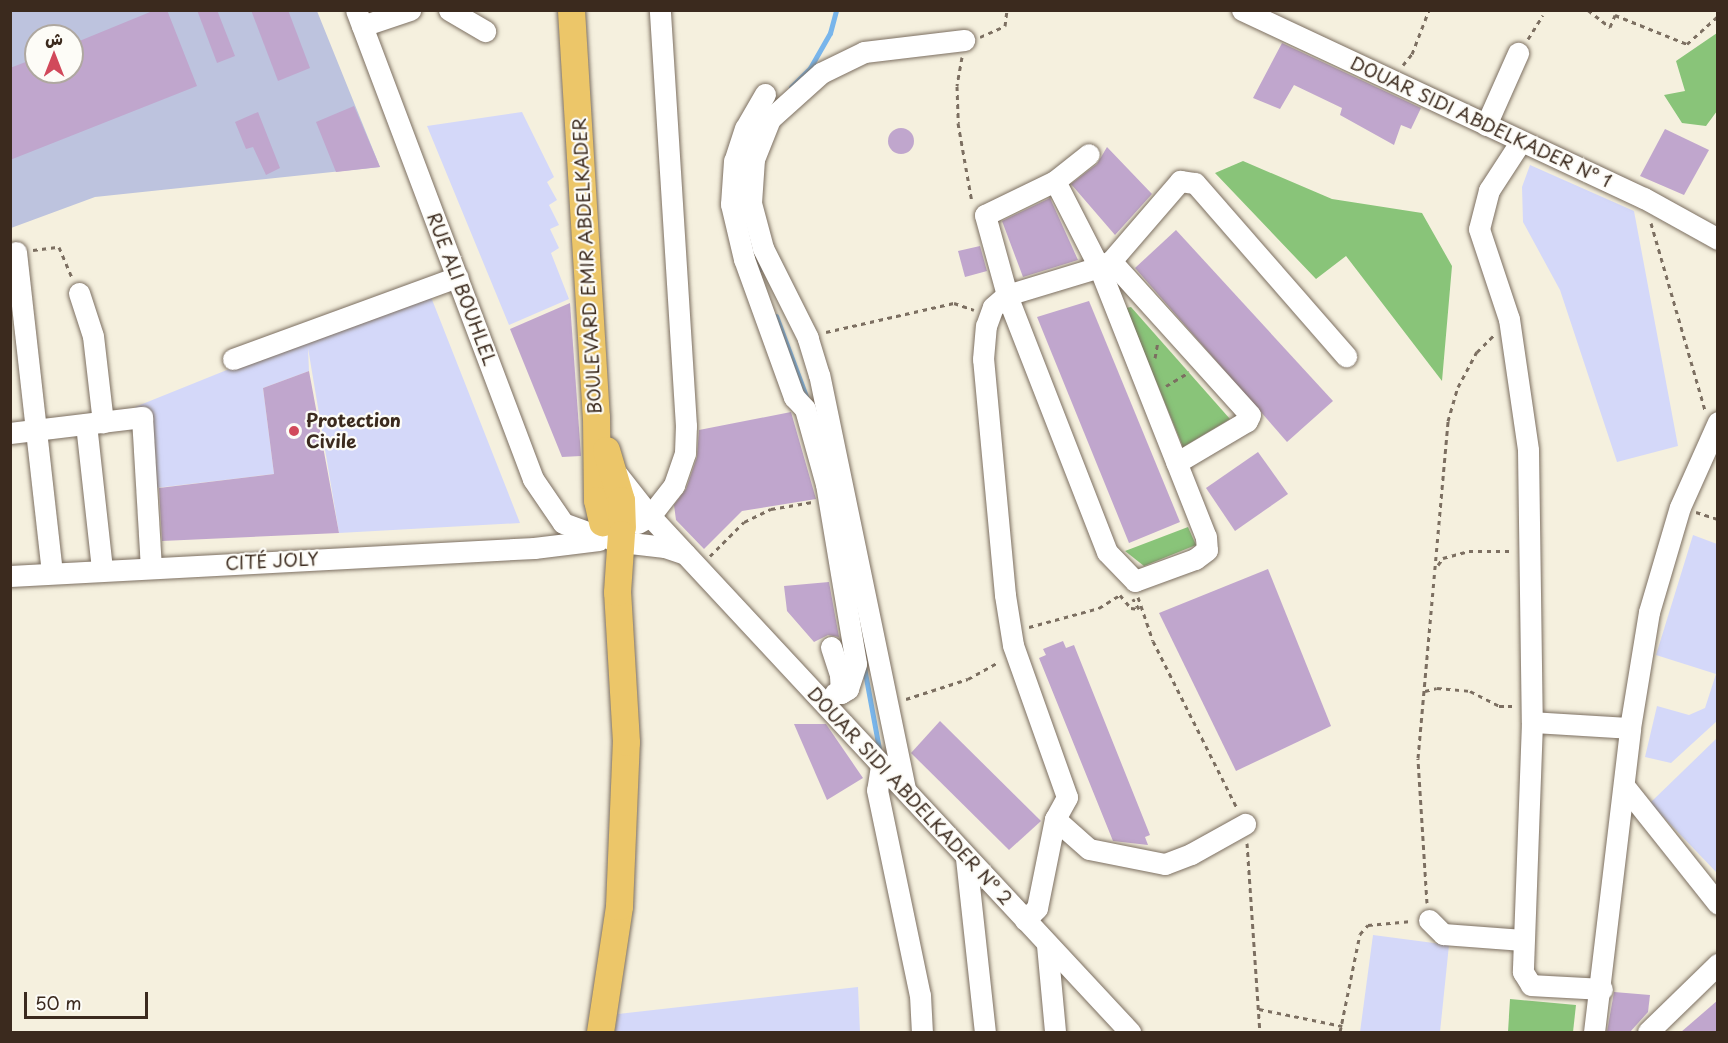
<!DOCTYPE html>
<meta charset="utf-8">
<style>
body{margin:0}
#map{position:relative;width:1728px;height:1043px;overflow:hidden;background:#f5f0de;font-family:"Playpen Sans","Playpen Sans Arabic",sans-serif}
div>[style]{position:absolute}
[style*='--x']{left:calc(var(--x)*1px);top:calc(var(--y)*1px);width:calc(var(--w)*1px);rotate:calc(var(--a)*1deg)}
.built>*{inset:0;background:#d4d8f9}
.industrial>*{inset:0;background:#bdc3de}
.green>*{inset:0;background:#89c479}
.stream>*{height:5px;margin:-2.5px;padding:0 2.5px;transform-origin:2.5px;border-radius:2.5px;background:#78b5eb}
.building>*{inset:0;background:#c0a6cd}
.round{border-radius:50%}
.path>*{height:3px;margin-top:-1.5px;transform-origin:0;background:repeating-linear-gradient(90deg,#7c6f61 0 4.5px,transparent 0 9px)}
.roads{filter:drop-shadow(0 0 2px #7c6f61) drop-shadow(0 0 2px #7c6f61)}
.minor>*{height:21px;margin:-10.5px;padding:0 10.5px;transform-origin:10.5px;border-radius:10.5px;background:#fff}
.major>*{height:27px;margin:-13.5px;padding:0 13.5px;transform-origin:13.5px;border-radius:13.5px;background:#ecc669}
.dots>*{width:16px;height:16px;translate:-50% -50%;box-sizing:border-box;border:3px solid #fdfcf7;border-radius:50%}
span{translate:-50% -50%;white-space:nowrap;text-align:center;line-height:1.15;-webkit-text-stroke:4.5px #fdfcf7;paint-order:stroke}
.street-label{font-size:18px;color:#3b2a1e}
.poi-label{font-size:18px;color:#3b2a1e;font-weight:700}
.left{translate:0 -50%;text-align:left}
.frame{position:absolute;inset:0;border:12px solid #3b2a1e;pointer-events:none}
.north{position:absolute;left:24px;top:24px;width:60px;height:60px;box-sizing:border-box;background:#fdfcf7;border:2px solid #afa8a0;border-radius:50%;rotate:0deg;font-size:16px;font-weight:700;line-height:24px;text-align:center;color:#3b2a1e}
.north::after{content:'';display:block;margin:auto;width:21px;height:27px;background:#d1495b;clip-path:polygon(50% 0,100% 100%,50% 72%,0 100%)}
.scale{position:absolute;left:24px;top:992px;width:124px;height:27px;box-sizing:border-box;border:3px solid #3b2a1e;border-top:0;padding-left:8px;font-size:18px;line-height:21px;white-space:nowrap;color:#3b2a1e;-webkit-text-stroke:4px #fdfcf7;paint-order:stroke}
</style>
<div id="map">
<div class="built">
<i style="clip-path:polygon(522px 112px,554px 177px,547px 182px,557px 200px,549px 205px,559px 225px,550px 229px,559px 248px,551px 253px,569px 299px,509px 325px,427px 126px)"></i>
<i style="clip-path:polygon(1530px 165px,1634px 211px,1678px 446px,1617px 462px,1560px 290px,1523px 222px,1522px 187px)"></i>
<i style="clip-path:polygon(431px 297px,520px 523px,339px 533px,308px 348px,309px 371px,263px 388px,274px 474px,147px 489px,135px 407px,306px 338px)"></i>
<i style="clip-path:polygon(1693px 535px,1717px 544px,1717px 721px,1671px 763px,1645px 757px,1657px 706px,1689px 715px,1705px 708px,1716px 674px,1656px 655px)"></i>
<i style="clip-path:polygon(1717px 738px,1717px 873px,1650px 803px)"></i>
<i style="clip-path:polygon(1373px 935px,1449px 945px,1440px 1032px,1360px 1032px)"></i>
<i style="clip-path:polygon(858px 987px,860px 1032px,615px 1032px,618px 1014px)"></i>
</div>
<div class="industrial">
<i style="clip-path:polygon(evenodd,11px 11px,317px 11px,380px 167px,95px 197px,11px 228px,11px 11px,36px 36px,72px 36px,72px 72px,36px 72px,36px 36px)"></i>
</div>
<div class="green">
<i style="clip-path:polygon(1717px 33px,1717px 111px,1706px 126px,1682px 123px,1664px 95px,1685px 91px,1676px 61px)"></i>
<i style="clip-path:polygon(1243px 161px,1332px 199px,1422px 213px,1452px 266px,1442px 381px,1346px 256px,1316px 279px,1215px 173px)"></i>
<i style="clip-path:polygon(1131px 307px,1230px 419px,1183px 447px,1126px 308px)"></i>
<i style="clip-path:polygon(1188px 527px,1196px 545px,1144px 566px,1125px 551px)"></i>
<i style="clip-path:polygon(1510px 999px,1576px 1005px,1573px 1032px,1508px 1032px)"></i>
</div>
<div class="stream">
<i style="--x:791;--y:87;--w:27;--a:-45"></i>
<i style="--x:810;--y:68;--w:40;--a:-60.3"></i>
<i style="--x:830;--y:33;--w:24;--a:-75"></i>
<i style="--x:751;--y:245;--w:26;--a:72"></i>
<i style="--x:776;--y:316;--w:89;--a:69.5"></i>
<i style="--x:864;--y:667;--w:83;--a:79.6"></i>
</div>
<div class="building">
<i style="clip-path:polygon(155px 10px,167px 10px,197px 86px,10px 160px,10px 68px,36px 58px,36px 72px,72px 72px,72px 44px)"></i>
<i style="clip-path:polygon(197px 10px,217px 10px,235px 56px,217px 63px)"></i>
<i style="clip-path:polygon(251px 10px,288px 10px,310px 68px,278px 81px)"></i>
<i style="clip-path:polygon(1282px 43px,1421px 108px,1411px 129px,1401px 125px,1394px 145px,1340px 115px,1342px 108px,1294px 85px,1280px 109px,1253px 98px)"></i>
<i style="clip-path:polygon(354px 106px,380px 167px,336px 172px,316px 122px)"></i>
<i style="clip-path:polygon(258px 112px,280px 168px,266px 175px,253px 147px,246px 149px,235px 122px)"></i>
<i class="round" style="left:888px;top:128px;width:26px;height:26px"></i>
<i style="clip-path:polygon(1665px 129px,1709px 150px,1684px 195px,1640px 176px)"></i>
<i style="clip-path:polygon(1107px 147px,1152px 194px,1115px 235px,1071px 184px,1097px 164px)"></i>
<i style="clip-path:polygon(1050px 198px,1078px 260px,1023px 277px,1002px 221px)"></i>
<i style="clip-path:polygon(1176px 230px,1333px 401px,1287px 442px,1135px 268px)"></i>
<i style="clip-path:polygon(980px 246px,987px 271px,965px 277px,958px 251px)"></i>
<i style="clip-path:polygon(1089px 301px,1180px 522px,1129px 543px,1037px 317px)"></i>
<i style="clip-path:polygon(570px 303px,581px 456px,562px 457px,510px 329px)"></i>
<i style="clip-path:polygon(309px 371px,339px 533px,162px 541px,159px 488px,274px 474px,263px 388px)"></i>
<i style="clip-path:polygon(791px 412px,816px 499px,742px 511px,704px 549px,676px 520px,674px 505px,686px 489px,697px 457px,699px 430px)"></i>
<i style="clip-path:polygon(1258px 452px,1288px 494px,1235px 531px,1206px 488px)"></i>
<i style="clip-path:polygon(1268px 569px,1331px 726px,1236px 771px,1159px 613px)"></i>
<i style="clip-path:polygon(829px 582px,839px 637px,828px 635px,814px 642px,787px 611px,784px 586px)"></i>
<i style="clip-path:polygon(1063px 641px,1066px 648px,1074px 645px,1150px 835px,1145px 837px,1148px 845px,1113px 841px,1039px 658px,1046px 655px,1043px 649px)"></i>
<i style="clip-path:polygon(940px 721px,1041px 821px,1009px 850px,911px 753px)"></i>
<i style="clip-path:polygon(794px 724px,826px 724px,863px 778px,827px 800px)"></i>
<i style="clip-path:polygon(1614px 992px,1650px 995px,1648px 1012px,1630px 1032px,1607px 1032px)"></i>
<i style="clip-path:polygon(1718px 1000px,1718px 1032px,1681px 1032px)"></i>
</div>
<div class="path">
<i style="--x:1588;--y:10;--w:28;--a:38"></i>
<i style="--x:1610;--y:27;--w:13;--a:-67"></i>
<i style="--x:1615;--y:15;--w:78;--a:21.9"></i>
<i style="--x:1687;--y:44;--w:42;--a:-42.1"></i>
<i style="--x:980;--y:37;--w:27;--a:-24"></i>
<i style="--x:1005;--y:26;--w:16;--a:-83"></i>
<i style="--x:1528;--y:39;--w:28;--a:-58"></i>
<i style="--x:962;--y:57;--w:29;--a:100"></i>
<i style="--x:957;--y:86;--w:37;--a:88"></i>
<i style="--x:958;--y:123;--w:80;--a:80"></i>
<i style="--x:1403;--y:65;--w:14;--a:-51"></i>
<i style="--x:1412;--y:54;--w:47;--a:-68.9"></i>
<i style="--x:1651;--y:223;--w:195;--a:73.9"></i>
<i style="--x:33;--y:250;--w:26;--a:-7"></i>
<i style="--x:59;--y:247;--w:33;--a:67"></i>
<i style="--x:826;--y:332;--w:131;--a:-12.8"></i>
<i style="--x:954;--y:303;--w:21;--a:19"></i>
<i style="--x:1155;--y:358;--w:17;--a:-80"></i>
<i style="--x:1166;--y:386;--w:27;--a:-31"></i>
<i style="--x:1696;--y:512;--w:23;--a:18"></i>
<i style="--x:710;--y:556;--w:48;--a:-45"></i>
<i style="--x:744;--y:522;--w:30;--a:-26"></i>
<i style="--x:771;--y:509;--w:42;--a:-9.7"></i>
<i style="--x:1438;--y:565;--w:9;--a:-54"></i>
<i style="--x:1443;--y:558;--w:27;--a:-15"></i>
<i style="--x:1469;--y:551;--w:43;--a:0"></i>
<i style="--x:1138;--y:597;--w:46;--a:71.2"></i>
<i style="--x:1153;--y:641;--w:187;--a:63.3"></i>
<i style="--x:1029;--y:627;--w:73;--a:-15.2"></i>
<i style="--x:1099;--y:608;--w:25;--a:-32"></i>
<i style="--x:1120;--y:595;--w:17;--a:50"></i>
<i style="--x:1131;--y:608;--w:8;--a:7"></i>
<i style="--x:1139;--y:609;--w:12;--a:-121"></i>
<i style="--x:1425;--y:691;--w:12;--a:-14"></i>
<i style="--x:1437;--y:688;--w:33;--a:5"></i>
<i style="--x:1470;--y:691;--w:33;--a:27"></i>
<i style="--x:1499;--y:706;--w:14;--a:0"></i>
<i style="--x:906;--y:699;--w:65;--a:-17.9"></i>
<i style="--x:968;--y:679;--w:35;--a:-29"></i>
<i style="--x:1247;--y:843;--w:189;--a:86.1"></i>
<i style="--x:1427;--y:903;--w:145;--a:-93.6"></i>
<i style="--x:1418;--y:758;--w:338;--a:-84.9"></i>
<i style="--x:1448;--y:421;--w:35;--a:-74"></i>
<i style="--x:1458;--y:387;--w:40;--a:-62"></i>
<i style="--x:1477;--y:352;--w:23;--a:-45"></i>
<i style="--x:1259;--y:1009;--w:85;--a:11.6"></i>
<i style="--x:1340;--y:1032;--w:100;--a:-78.5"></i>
<i style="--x:1360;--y:934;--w:12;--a:-48"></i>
<i style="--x:1368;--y:925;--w:44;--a:-5.2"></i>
</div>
<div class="roads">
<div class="minor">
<i style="--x:356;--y:10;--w:501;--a:69.32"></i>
<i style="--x:533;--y:479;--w:53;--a:55.7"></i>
<i style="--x:563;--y:523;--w:40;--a:20.2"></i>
<i style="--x:449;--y:10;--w:42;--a:30.3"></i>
<i style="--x:1242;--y:10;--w:444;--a:25.1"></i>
<i style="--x:1644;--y:198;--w:85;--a:29"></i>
<i style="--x:362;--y:26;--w:51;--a:-18.4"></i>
<i style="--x:765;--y:94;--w:39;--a:120"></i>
<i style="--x:745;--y:128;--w:35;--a:108"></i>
<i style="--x:734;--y:161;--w:43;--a:94"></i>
<i style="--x:731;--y:204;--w:57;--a:76.7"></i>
<i style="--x:744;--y:259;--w:147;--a:70.1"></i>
<i style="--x:794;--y:397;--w:16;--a:47"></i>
<i style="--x:805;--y:409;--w:78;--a:74.4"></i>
<i style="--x:826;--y:484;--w:182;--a:80.5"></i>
<i style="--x:856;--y:664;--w:26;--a:108"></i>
<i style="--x:848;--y:689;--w:8;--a:150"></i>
<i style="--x:1486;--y:125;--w:79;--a:-66"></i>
<i style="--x:1521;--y:141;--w:59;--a:123.1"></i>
<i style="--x:1489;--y:190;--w:40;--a:104.4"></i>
<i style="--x:1479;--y:229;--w:95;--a:71.6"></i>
<i style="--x:1509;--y:319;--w:132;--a:81.7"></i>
<i style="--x:1528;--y:450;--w:272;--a:89.2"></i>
<i style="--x:1532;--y:722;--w:250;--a:92.1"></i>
<i style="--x:1523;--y:972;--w:15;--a:58"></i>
<i style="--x:1531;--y:985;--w:71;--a:3.2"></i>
<i style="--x:1055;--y:181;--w:43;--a:-38.5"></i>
<i style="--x:16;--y:252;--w:323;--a:83.6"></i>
<i style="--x:1111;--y:261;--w:207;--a:47.9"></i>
<i style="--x:1250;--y:415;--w:7;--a:117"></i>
<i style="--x:1247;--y:421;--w:82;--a:149.4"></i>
<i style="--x:79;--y:293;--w:45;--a:72"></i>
<i style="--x:93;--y:336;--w:87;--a:83.4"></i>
<i style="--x:233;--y:359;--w:239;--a:-20.1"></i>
<i style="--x:86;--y:424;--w:147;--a:83.7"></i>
<i style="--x:10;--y:433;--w:133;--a:-6.9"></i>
<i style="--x:142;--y:417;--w:150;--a:86.6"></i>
<i style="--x:617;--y:474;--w:53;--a:51.8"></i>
<i style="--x:650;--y:516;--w:705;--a:47.07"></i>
<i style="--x:638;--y:523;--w:14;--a:-30"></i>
<i style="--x:650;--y:516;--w:39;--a:-52"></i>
<i style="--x:674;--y:485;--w:34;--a:-71"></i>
<i style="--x:685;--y:453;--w:27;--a:-88"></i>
<i style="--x:686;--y:426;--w:417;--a:-93.6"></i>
<i style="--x:613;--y:541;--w:52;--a:6.6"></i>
<i style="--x:665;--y:547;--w:21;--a:19"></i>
<i style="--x:10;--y:576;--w:525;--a:-3.06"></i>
<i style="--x:534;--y:548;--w:65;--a:-7"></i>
<i style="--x:831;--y:647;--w:29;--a:72"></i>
<i style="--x:840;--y:675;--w:18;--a:87"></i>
<i style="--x:841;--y:693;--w:6;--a:180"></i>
<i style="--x:1532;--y:722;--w:98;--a:3.5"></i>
<i style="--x:881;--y:766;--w:24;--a:99"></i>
<i style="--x:877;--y:790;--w:209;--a:78.2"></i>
<i style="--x:920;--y:995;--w:37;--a:87"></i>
<i style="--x:1625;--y:787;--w:149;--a:51.5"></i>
<i style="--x:905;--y:789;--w:423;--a:-101.7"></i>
<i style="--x:819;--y:375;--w:39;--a:-107"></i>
<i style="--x:808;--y:338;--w:101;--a:-116.6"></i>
<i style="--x:763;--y:248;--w:47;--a:-104.9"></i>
<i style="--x:751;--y:203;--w:44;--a:-86.1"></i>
<i style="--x:754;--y:159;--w:43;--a:-68.2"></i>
<i style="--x:770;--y:119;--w:69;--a:-42"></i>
<i style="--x:821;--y:73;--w:48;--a:-26"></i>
<i style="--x:864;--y:52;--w:101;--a:-6.8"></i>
<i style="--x:1055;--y:819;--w:45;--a:41.4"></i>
<i style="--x:1089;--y:849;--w:77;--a:11.2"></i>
<i style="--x:1165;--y:864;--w:28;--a:-21"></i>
<i style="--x:1191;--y:854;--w:62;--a:-29.1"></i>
<i style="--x:966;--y:858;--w:175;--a:83.8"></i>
<i style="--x:1025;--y:920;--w:17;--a:-45"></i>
<i style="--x:1037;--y:908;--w:91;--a:-78.6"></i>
<i style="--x:1055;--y:819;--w:25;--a:-61"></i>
<i style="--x:1067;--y:797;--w:161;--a:-109.6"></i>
<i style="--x:1013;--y:645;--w:51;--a:-99.1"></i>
<i style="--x:1005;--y:595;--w:237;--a:-95.3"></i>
<i style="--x:983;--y:359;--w:33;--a:-85"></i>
<i style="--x:986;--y:326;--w:20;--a:-70"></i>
<i style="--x:993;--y:307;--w:18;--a:-41"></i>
<i style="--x:1007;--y:295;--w:83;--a:-105.4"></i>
<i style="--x:985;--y:215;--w:78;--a:-25.9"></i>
<i style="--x:1055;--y:181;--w:97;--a:62.9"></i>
<i style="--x:1099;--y:267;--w:290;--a:68.4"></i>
<i style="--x:1206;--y:537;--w:13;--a:86"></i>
<i style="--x:1207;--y:550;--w:15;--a:143"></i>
<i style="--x:1195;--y:559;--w:64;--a:159.9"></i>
<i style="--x:1135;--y:581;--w:40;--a:-134"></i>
<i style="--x:1107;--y:552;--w:276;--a:-111.3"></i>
<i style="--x:1007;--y:295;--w:96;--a:-16.9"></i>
<i style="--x:1099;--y:267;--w:13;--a:-27"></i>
<i style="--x:1111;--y:261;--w:106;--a:-49.2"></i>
<i style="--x:1180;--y:181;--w:15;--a:8"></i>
<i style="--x:1195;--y:183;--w:230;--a:48.9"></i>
<i style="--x:1429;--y:920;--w:20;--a:45"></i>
<i style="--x:1443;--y:934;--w:80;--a:4.3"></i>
<i style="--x:1047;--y:945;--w:87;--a:84.7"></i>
<i style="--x:1594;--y:1032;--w:306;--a:-83.2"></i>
<i style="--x:1630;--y:728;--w:118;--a:-80.7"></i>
<i style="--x:1649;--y:612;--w:109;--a:-73.6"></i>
<i style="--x:1680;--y:507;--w:93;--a:-65.9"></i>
<i style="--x:1648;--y:1032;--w:98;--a:-44.2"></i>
</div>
<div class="major">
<i style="--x:571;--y:10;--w:408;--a:86.5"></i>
<i style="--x:596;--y:417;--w:83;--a:89.3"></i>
<i style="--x:597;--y:500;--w:23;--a:77"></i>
<i style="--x:606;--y:450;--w:52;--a:73.3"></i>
<i style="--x:621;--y:500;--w:27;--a:88"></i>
<i style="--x:600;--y:1032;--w:127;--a:-81.4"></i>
<i style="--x:619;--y:906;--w:164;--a:-87.6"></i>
<i style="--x:626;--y:742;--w:150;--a:-93.4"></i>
<i style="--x:617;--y:592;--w:58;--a:-86.1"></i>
</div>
</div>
<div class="dots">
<i style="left:294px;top:431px;background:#d1495b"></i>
</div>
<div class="street-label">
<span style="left:1481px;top:122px;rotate:25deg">DOUAR SIDI ABDELKADER N° 1</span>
<span style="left:587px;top:266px;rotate:-93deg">BOULEVARD EMIR ABDELKADER</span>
<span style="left:462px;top:289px;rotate:69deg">RUE ALI BOUHLEL</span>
<span style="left:272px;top:561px;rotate:-3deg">CITÉ JOLY</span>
<span style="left:910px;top:796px;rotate:47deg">DOUAR SIDI ABDELKADER N° 2</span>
</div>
<div class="poi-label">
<span class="left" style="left:306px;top:431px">Protection<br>Civile</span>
</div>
<div class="frame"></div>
<div class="north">ش</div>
<div class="scale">50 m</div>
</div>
